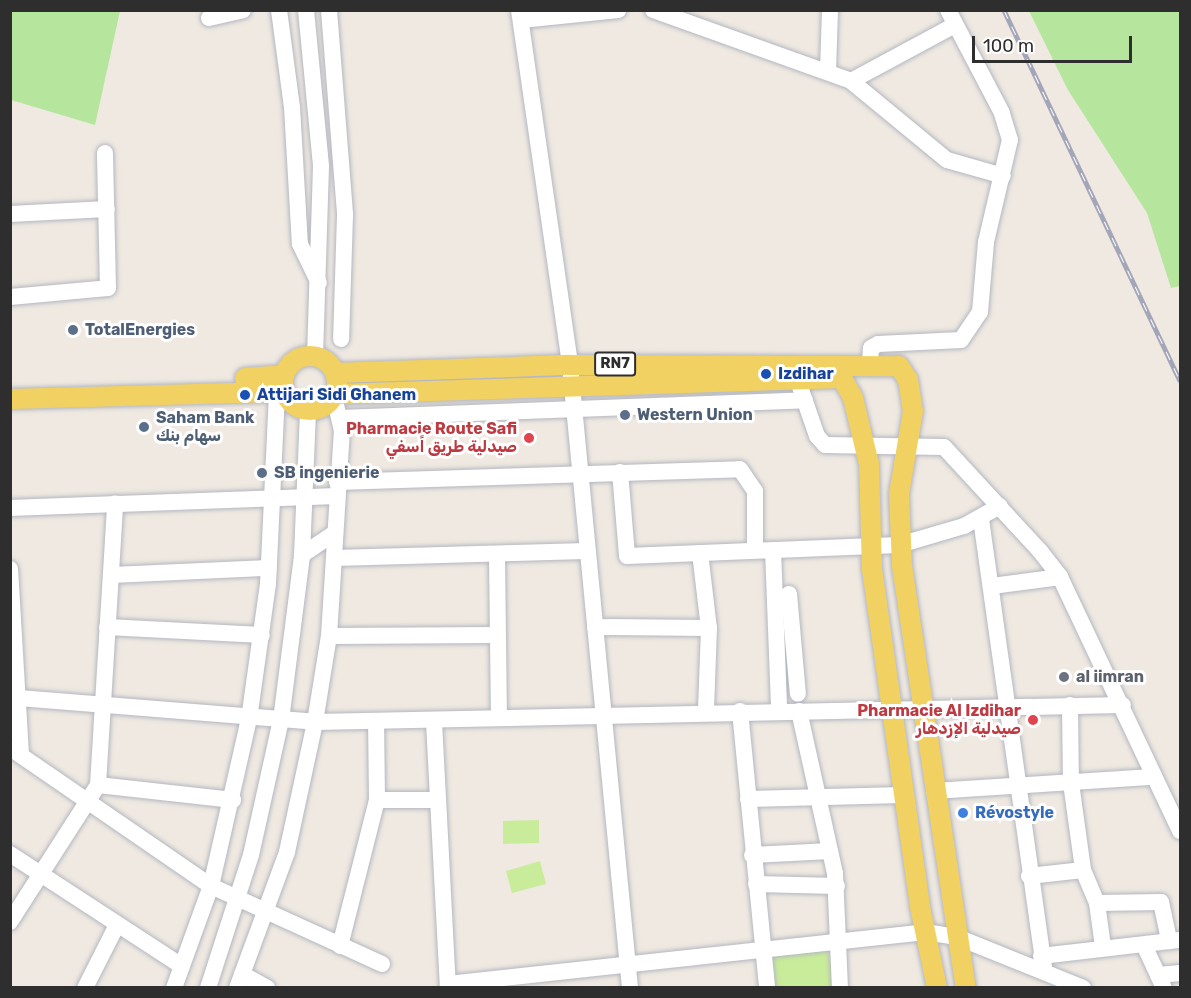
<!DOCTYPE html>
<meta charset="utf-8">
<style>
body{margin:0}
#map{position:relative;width:1191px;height:998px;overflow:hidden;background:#efe9e1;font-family:Rubik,"Noto Naskh Arabic",sans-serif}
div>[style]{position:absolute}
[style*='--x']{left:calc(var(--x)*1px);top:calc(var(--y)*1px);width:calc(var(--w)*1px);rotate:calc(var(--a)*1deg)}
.green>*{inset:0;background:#b6e59e}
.pitch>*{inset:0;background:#c9ec9a}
.roads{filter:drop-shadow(0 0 2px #b4b7c1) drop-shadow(0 0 2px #b4b7c1)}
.minor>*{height:16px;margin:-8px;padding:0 8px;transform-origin:8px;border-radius:8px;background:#fff}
.major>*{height:20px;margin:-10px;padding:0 10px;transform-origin:10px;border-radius:10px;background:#f2d163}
.major>.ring{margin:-10px;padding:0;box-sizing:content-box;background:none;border:20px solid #f2d163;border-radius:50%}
.rail>*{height:5px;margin-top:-2.5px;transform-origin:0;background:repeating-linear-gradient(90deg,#fff 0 9px,#a3a6b8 0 18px);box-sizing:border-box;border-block:2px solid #a3a6b8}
.dots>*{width:16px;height:16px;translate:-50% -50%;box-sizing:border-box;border:3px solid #fff;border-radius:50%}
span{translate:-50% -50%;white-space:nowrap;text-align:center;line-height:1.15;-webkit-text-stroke:6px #fff;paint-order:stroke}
.shield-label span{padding:2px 4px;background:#fff;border:2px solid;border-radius:4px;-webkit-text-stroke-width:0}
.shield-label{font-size:15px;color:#2e2e2e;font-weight:700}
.service-label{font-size:16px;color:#4e5e75;font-weight:700}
.left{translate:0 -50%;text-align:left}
.transit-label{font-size:16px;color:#164399;font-weight:700}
.health-label{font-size:16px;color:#be3a42;font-weight:700}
.right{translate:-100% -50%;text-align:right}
.worship-label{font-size:16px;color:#5b616d;font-weight:700}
.shop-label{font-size:16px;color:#366cbe;font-weight:700}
.frame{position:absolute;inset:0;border:12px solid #2e2e2e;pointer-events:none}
.scale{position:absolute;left:972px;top:36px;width:160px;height:27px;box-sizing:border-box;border:3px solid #2e2e2e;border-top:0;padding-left:8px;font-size:18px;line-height:21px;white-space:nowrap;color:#2e2e2e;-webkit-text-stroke:4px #fff;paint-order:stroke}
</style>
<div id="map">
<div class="green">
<i style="clip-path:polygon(10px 11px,120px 11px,95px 125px,11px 100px)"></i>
<i style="clip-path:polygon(1029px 11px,1180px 11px,1180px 286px,1171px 288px,1147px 213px,1068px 90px)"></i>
</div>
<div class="pitch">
<i style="clip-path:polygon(539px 820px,539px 843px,503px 844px,503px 821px)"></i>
<i style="clip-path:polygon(540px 861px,546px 884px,512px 893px,506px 871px)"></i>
<i style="clip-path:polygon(827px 947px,836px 987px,771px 987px,766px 949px)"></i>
</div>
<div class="roads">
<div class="minor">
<i style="--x:279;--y:10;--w:98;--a:82.4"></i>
<i style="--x:292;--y:107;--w:137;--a:86.7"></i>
<i style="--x:300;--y:244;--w:43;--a:64"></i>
<i style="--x:306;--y:10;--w:157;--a:84.5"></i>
<i style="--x:321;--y:166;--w:190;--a:91.8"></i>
<i style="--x:329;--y:10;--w:206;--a:85.5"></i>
<i style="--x:345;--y:215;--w:124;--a:91.8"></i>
<i style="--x:519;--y:10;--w:359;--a:81.8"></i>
<i style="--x:570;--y:365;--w:626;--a:84.5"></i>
<i style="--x:653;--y:10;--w:210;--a:19.7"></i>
<i style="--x:851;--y:81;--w:118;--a:-28.3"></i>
<i style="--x:209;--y:18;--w:35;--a:-13"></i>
<i style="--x:521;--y:20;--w:98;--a:-5.9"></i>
<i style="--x:828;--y:71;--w:61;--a:-88.1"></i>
<i style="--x:851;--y:81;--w:124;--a:39.5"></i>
<i style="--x:947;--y:160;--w:58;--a:15.9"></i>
<i style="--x:10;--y:214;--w:97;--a:-3"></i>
<i style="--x:10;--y:297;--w:98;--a:-5.2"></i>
<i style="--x:108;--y:288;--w:135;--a:-91.3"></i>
<i style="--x:870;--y:362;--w:14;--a:-86"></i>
<i style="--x:871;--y:348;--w:8;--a:-30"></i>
<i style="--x:878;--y:344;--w:83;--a:-2.8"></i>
<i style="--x:961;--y:340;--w:34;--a:-56"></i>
<i style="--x:980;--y:312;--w:70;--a:-85.1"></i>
<i style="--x:986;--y:242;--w:105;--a:-76.8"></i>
<i style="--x:1010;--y:140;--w:28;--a:-107"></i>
<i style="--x:1002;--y:113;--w:116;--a:-117.7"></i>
<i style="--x:797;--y:378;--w:61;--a:71"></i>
<i style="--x:817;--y:436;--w:12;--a:48"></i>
<i style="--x:825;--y:445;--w:119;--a:1"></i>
<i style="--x:944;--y:447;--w:142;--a:47.3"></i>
<i style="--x:1040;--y:551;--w:33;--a:52"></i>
<i style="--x:1060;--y:577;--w:281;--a:64.7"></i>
<i style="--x:342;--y:418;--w:463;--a:-2.2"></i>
<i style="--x:620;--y:472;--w:84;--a:85.2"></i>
<i style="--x:627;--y:556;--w:272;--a:-2.3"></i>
<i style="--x:899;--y:545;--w:68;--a:-16.3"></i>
<i style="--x:964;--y:526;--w:41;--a:-29.1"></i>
<i style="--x:337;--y:482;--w:403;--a:-1.8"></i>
<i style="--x:740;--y:469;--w:27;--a:56"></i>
<i style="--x:755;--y:491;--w:56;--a:90"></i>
<i style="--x:10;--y:508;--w:326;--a:-2.1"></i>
<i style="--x:981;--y:519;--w:454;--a:82"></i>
<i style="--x:773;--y:550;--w:159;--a:87.8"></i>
<i style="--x:700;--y:553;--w:76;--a:83.2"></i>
<i style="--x:709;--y:628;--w:82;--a:92.1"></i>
<i style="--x:302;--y:555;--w:40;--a:-34"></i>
<i style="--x:497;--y:556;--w:160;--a:89.3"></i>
<i style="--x:334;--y:558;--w:252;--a:-1.6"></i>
<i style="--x:10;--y:569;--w:186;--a:86.6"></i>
<i style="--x:112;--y:575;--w:157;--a:-2.6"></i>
<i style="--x:992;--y:586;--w:69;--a:-7.5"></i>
<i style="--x:789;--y:594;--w:100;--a:84.9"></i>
<i style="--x:107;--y:627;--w:155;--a:3"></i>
<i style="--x:595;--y:627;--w:114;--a:0.5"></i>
<i style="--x:329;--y:636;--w:168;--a:-0.3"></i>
<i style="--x:19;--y:698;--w:297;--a:4.6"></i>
<i style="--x:315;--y:722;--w:808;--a:-1.21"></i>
<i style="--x:1070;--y:705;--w:78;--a:89.3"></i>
<i style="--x:1071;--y:783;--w:88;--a:82.1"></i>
<i style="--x:1083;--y:870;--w:36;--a:67"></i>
<i style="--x:1097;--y:903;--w:44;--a:82.2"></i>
<i style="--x:740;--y:711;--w:278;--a:84.4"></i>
<i style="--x:799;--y:711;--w:167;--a:77.5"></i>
<i style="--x:835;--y:874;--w:114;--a:87.5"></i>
<i style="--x:434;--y:722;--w:266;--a:87"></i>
<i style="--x:10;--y:748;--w:244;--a:34.5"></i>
<i style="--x:211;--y:886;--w:188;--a:24.5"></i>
<i style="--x:98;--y:785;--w:136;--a:6.3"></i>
<i style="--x:934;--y:791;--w:219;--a:-3.7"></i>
<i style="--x:748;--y:799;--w:155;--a:-1.5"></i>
<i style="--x:377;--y:800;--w:61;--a:0"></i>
<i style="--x:10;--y:854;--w:205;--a:33.1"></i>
<i style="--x:752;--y:855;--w:78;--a:-2.9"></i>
<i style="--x:1029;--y:876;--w:54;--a:-6.3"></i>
<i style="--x:756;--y:884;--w:81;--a:1.4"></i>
<i style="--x:1097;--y:903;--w:64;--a:-0.9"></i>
<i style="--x:1161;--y:902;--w:40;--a:78"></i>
<i style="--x:10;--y:922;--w:163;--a:-57.3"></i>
<i style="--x:98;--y:785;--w:282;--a:-86.5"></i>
<i style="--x:1144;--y:945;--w:47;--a:65.1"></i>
<i style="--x:340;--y:946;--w:151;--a:-75.8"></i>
<i style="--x:377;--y:800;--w:78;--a:-90.7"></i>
<i style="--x:1041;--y:956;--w:140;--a:-6.6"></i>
<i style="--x:242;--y:974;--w:29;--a:29"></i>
<i style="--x:1158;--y:975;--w:22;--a:-5"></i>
<i style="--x:448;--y:984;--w:480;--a:-6.2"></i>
<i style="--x:925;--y:932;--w:32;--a:9"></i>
<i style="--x:957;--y:937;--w:136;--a:22"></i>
<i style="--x:85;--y:988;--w:71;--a:-63.1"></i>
<i style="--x:174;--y:988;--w:109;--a:-70.1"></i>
<i style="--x:211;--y:886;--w:171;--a:-77.2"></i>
<i style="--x:249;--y:719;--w:136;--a:-82"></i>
<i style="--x:268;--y:584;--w:194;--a:-87.3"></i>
<i style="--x:208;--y:988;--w:140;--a:-72.1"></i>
<i style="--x:251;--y:855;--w:138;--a:-77.5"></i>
<i style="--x:281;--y:720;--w:166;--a:-82.7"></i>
<i style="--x:302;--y:555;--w:145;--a:-87.6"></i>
<i style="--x:237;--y:988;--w:145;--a:-69.8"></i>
<i style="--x:287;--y:852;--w:133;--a:-77.8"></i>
<i style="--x:315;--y:722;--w:87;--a:-80.8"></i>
<i style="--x:329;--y:636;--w:205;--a:-86.4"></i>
<i style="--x:342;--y:431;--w:36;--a:-103"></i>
</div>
<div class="major">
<i class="ring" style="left:283px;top:356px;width:34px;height:34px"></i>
<i style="--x:336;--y:373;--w:234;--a:-2"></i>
<i style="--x:570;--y:365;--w:329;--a:0.2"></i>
<i style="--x:899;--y:366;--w:17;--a:57"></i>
<i style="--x:908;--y:380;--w:31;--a:81"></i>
<i style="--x:913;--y:411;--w:84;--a:99.6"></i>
<i style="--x:899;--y:494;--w:72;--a:87.6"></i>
<i style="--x:902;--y:566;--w:427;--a:81.4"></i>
<i style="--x:245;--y:378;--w:39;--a:-4"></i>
<i style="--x:335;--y:394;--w:507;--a:-1.81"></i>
<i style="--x:842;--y:378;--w:23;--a:61"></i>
<i style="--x:853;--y:398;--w:68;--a:76.4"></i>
<i style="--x:869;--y:464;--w:105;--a:88.4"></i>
<i style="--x:872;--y:569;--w:341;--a:81.9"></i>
<i style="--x:920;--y:907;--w:83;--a:78.1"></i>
<i style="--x:10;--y:399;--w:274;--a:-1.5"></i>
</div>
</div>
<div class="rail">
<i style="--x:1004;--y:10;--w:411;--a:64.6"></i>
</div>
<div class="dots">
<i style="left:73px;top:330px;background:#5c6f8a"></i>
<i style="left:766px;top:374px;background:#1a4fb4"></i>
<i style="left:245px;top:395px;background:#1a4fb4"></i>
<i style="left:625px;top:415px;background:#5c6f8a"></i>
<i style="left:144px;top:427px;background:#5c6f8a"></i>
<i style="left:529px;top:438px;background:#e0444e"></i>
<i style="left:262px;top:473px;background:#5c6f8a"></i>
<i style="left:1064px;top:677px;background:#6b7280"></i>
<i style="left:1033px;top:720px;background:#e0444e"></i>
<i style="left:963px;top:813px;background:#3f7fe0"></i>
</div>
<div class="shield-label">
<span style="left:615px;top:364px">RN7</span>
</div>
<div class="service-label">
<span class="left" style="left:85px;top:330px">TotalEnergies</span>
<span class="left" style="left:637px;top:415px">Western Union</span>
<span class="left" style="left:156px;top:427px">Saham Bank<br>سهام بنك</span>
<span class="left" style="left:274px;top:473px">SB ingenierie</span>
</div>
<div class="transit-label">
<span class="left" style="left:778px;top:374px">Izdihar</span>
<span class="left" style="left:257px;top:395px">Attijari Sidi Ghanem</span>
</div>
<div class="health-label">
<span class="right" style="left:517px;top:438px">Pharmacie Route Safi<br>صيدلية طريق اًسفي</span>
<span class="right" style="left:1021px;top:720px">Pharmacie Al Izdihar<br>صيدلية الإزدهار</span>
</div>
<div class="worship-label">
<span class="left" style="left:1076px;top:677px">al iimran</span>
</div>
<div class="shop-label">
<span class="left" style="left:975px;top:813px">Révostyle</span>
</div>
<div class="frame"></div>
<div class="scale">100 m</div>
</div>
